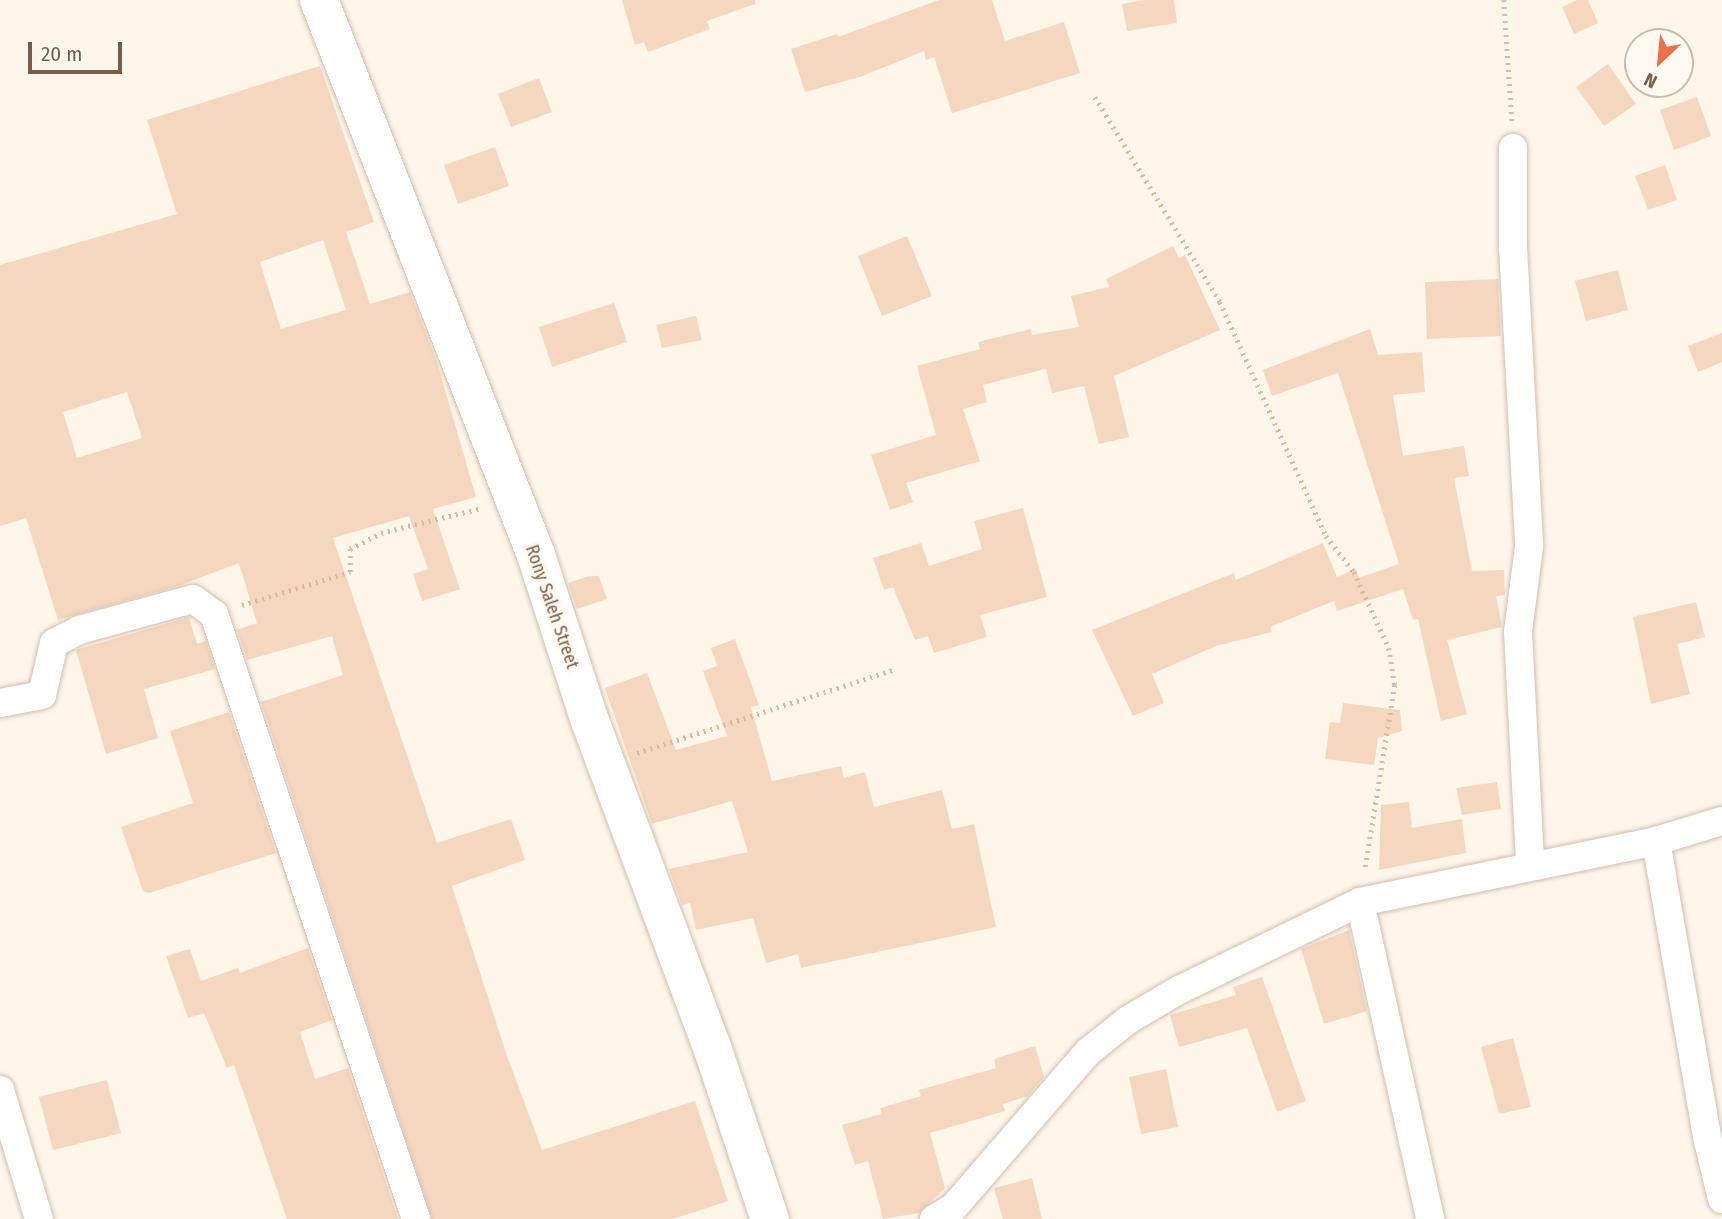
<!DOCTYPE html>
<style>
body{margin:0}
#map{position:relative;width:1722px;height:1219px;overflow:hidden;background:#fef6e9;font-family:"Fira Sans Condensed",sans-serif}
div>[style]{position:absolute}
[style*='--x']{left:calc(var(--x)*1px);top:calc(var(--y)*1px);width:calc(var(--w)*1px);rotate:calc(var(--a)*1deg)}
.building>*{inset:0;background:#f5d6bf}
.path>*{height:4.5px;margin-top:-2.25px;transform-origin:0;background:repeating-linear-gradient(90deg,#dbb9a1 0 2px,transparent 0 7px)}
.roads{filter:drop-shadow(0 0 2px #d2bead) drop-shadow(0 0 2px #d2bead)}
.street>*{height:28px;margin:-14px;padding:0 14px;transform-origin:14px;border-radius:14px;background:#fff}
.secondary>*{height:38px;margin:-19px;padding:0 19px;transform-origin:19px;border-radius:19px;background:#fff}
span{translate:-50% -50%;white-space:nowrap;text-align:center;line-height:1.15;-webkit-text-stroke:7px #fffaf1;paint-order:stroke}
.street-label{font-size:18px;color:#7b5c4a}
.north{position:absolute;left:1624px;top:28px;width:70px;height:70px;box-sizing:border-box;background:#fffaf1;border:2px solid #cabbae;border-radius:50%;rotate:206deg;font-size:19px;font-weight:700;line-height:28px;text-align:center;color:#7b5c4a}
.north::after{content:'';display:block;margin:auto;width:24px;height:32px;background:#ee7048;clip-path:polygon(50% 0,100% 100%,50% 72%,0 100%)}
.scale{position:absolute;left:28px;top:42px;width:94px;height:32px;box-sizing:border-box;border:4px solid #7b5c4a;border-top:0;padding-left:9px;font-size:21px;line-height:24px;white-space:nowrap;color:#7b5c4a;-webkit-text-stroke:5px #fffaf1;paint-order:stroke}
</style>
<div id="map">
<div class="building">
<i style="clip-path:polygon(622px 0,755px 0,755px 4px,707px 21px,710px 29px,648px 52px,644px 42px,635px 45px)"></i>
<i style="clip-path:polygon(939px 0,992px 0,1005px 41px,1064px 22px,1080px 73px,952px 113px,934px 57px,926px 60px,924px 51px,860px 77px,805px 92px,791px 49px,837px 34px,838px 37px)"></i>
<i style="clip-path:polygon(1146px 0,1174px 0,1177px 23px,1127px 31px,1122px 4px)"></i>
<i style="clip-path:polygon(1577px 0,1588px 0,1598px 23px,1574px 34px,1562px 7px)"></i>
<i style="clip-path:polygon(1608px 64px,1636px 104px,1604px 126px,1576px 87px)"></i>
<i style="clip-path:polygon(evenodd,320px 66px,374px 222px,346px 232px,370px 304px,410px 292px,437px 362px,476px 497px,433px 509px,460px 589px,422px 601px,413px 574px,428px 569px,409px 516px,333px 538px,437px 843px,511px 819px,525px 860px,452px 886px,506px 1053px,542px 1150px,695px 1101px,728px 1201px,673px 1219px,432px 1219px,261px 702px,343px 675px,332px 636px,247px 660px,237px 630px,257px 623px,239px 563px,178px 586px,58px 620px,26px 518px,0 526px,0 265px,177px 214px,147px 120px,320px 66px,323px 240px,346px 310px,281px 329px,260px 262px,323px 240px,320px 66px,127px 392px,142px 438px,77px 458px,63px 412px,127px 392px)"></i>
<i style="clip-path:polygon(539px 78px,552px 112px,511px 127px,498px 94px)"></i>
<i style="clip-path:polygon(1697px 97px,1711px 136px,1674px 150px,1660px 110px)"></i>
<i style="clip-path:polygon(495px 147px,509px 186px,458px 204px,444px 165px)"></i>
<i style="clip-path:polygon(1665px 165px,1677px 200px,1648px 210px,1635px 176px)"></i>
<i style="clip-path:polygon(907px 236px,932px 296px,882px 316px,858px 256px)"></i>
<i style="clip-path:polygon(1173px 246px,1179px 258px,1185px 255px,1220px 330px,1114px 376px,1129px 437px,1099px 444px,1084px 386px,1052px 393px,1046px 369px,983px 385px,987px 402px,963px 409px,980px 461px,906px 483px,913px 502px,890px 510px,871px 455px,936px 435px,917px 366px,980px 349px,978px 342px,1031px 329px,1032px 335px,1079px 327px,1071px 296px,1109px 287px,1106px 279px)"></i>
<i style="clip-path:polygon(1618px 270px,1628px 310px,1586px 321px,1575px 281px)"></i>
<i style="clip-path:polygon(1498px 279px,1501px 336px,1427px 339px,1425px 282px)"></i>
<i style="clip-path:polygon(614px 303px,627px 342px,552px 367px,539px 327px)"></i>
<i style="clip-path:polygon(696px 316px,702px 340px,662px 348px,656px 325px)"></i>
<i style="clip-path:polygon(1370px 329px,1378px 355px,1422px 352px,1425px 392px,1393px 395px,1403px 456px,1464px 446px,1469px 476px,1454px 478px,1472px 571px,1504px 570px,1505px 595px,1496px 596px,1502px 627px,1447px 640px,1467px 714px,1441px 721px,1418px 619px,1413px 620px,1403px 589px,1337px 611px,1334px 601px,1270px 627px,1272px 632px,1216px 646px,1152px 674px,1164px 703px,1133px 716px,1092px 630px,1234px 573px,1236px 580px,1323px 543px,1337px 577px,1356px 569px,1359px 578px,1399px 564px,1338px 373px,1272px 396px,1263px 370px)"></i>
<i style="clip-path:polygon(1722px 333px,1722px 362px,1698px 372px,1688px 346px)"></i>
<i style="clip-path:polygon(1023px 508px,1047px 597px,980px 615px,987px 637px,934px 653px,928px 636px,915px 640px,893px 587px,884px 590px,873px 558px,921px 543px,929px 566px,982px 549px,974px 521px)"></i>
<i style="clip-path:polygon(589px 576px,599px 576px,607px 599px,577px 609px,568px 583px)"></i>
<i style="clip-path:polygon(1696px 602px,1705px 637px,1677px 644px,1690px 694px,1651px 704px,1633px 617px)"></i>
<i style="clip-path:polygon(189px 617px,197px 644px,206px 641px,215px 669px,144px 689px,158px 738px,106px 754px,76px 650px)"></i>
<i style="clip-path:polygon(735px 639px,759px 705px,751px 707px,772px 781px,841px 766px,844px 778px,865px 772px,874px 807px,942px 790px,952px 829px,974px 824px,996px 927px,801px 968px,798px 954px,766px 963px,753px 918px,696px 930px,690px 903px,682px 905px,669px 869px,748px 852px,732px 801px,652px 824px,605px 688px,647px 673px,676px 750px,727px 736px,703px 671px,717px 666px,711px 648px)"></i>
<i style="clip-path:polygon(1343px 703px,1400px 710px,1402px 731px,1378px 738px,1374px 765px,1325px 759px,1330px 722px,1340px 723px)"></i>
<i style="clip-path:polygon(229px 712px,276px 853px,149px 893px,143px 891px,121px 827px,193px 803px,170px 731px)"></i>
<i style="clip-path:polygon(1497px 782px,1501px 809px,1462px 815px,1456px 788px)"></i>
<i style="clip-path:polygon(1409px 802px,1412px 828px,1462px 819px,1466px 853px,1379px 870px,1381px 805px)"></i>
<i style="clip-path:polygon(1349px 930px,1367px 1011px,1324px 1024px,1301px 949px)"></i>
<i style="clip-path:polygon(308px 948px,332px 1020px,300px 1032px,315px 1079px,348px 1068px,398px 1219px,287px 1219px,234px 1065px,227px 1068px,204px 1013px,188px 1018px,166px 956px,190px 949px,201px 981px,238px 968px,240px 973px)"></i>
<i style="clip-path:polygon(1262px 977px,1306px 1101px,1277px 1112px,1247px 1028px,1179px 1047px,1170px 1015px,1236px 995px,1233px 987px)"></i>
<i style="clip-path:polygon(1513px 1038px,1531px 1107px,1499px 1114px,1481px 1047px)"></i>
<i style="clip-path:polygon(1035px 1046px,1044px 1077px,1028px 1096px,1003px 1104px,1005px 1111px,930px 1133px,945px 1188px,919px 1213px,883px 1219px,868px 1161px,855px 1165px,842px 1125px,882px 1114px,880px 1108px,921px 1096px,919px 1090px,996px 1068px,994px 1059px)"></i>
<i style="clip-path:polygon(1166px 1069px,1178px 1127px,1141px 1134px,1129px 1077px)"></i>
<i style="clip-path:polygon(107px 1080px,121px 1133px,53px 1150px,39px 1097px)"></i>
<i style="clip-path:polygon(1032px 1178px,1042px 1219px,1003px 1219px,994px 1188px)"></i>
</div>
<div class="path">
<i style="--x:1504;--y:0;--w:121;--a:86.2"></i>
<i style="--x:1095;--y:97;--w:240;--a:58.6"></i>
<i style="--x:1220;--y:302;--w:257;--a:65.6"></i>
<i style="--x:1326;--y:536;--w:46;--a:52.1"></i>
<i style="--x:1354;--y:572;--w:84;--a:65.3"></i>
<i style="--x:1389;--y:648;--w:37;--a:81"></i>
<i style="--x:1395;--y:685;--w:187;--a:99.2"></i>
<i style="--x:242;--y:605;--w:113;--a:-17"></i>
<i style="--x:350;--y:572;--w:23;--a:-90"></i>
<i style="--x:350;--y:549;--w:35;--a:-27"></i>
<i style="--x:381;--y:533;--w:103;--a:-14"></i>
<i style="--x:637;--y:753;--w:269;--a:-18"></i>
</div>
<div class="roads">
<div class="street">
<i style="--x:1513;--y:148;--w:99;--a:90"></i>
<i style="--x:1513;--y:247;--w:300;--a:86.9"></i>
<i style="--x:1529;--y:547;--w:86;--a:97.4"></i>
<i style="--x:1518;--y:632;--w:232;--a:87"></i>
<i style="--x:0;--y:703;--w:43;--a:-10.8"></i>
<i style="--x:42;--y:695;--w:53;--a:-77"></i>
<i style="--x:54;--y:643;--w:28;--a:-27"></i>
<i style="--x:79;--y:630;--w:118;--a:-15.2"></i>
<i style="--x:193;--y:599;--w:26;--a:36"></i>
<i style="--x:214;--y:614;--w:638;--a:71.54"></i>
<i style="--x:1656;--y:841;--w:300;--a:80.2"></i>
<i style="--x:1707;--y:1137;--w:64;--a:76.4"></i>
<i style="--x:1360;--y:902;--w:325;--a:77.5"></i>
<i style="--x:0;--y:1090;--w:135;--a:73.2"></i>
<i style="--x:934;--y:1219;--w:23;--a:-31"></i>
<i style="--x:954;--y:1207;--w:205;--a:-49.2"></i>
<i style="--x:1088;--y:1052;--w:51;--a:-38.7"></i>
<i style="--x:1128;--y:1020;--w:59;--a:-30.5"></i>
<i style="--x:1179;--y:990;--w:201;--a:-25.9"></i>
<i style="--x:1360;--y:902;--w:302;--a:-11.6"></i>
<i style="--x:1656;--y:841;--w:69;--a:-16.9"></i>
</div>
<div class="secondary">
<i style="--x:319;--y:0;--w:596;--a:68.64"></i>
<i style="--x:536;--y:555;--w:175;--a:72"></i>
<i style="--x:590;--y:721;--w:354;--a:69.5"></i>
<i style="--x:714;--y:1053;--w:175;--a:71.4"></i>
</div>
</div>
<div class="street-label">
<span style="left:552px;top:607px;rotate:71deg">Rony Saleh Street</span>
</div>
<div class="north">N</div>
<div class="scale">20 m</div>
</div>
